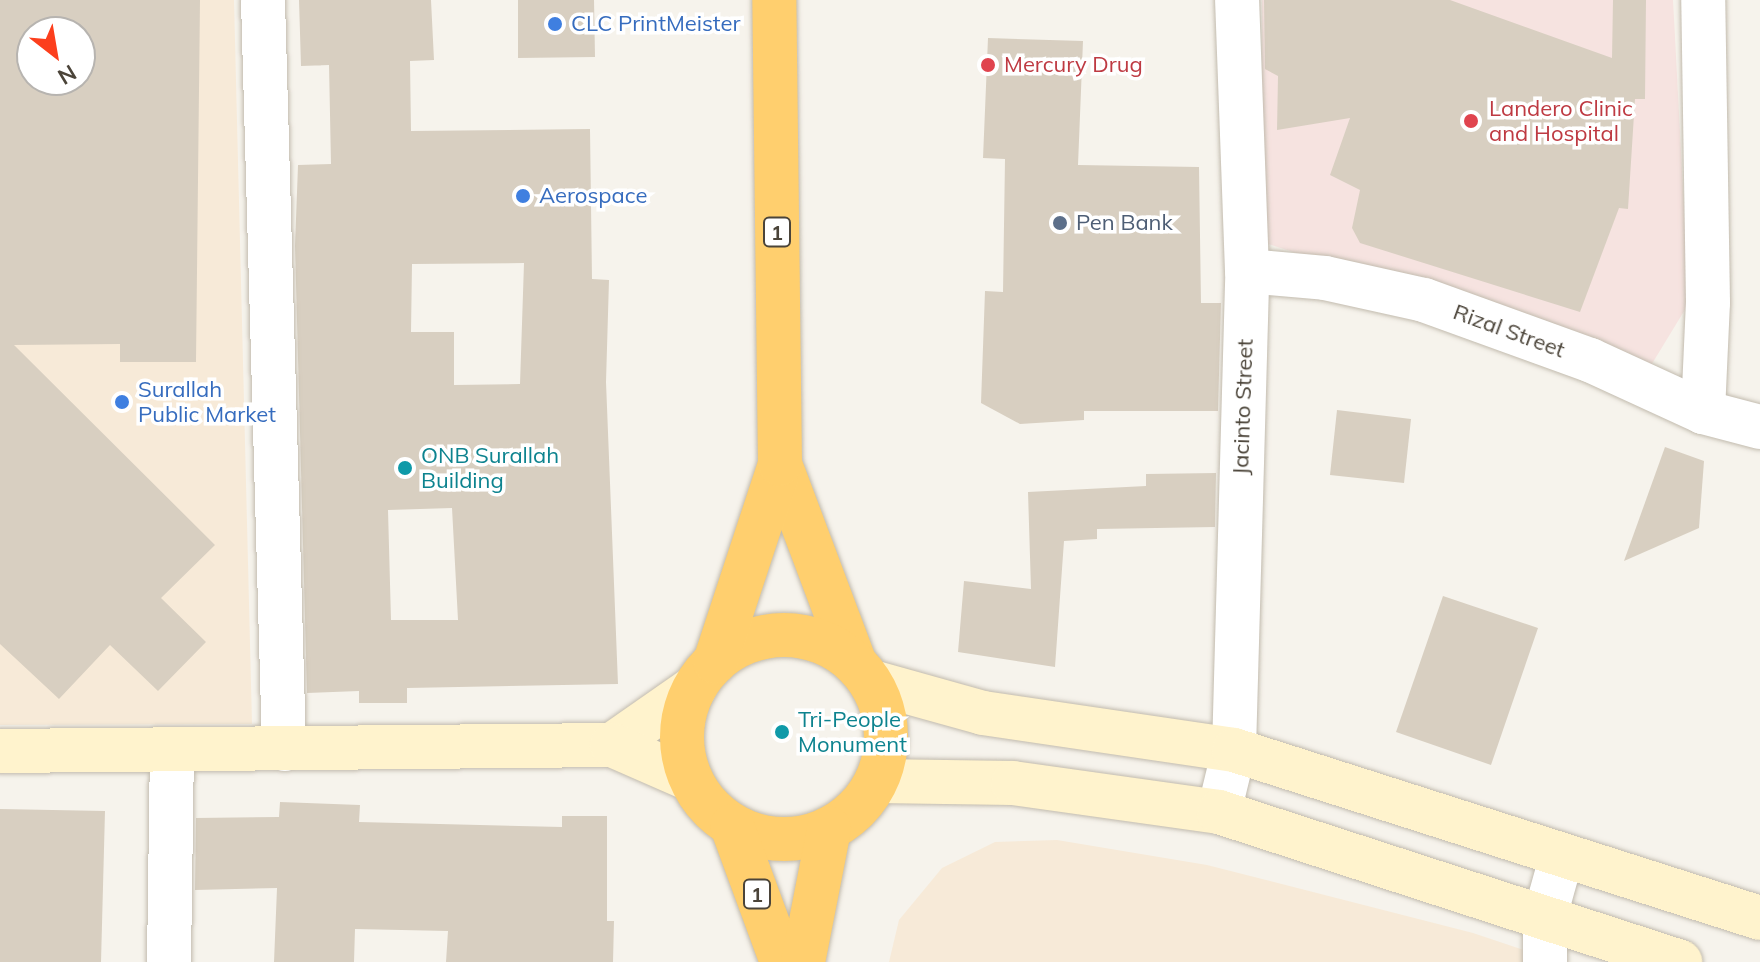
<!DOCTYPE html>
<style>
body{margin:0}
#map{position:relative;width:1760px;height:962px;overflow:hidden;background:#f6f3ec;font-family:Mulish,sans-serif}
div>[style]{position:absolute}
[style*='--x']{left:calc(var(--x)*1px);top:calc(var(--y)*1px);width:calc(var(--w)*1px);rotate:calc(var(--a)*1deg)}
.commercial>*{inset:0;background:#f7ead8}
.medical>*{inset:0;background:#f6e3e0}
.building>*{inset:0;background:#d8cfc1}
.roads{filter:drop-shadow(0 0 2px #c2bbae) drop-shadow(0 0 2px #c2bbae)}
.street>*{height:44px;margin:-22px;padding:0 22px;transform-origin:22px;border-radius:22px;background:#fff}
.secondary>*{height:44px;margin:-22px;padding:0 22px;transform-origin:22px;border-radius:22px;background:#fff3cd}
.highway>*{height:44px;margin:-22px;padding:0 22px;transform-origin:22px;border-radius:22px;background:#ffcf6e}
.highway>.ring{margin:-22px;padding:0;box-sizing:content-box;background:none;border:44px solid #ffcf6e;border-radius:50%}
.dots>*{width:22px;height:22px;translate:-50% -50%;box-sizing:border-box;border:4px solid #fff;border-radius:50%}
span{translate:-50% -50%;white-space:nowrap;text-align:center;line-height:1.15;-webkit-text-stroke:7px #fff;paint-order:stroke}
.shield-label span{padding:2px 6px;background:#fff;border:2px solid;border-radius:6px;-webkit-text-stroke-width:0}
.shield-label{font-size:20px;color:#4b4439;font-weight:700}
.shop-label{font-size:22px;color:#366cbe}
.left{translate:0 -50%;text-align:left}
.health-label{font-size:22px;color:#be3a42}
.service-label{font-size:22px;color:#4e5e75}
.street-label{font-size:22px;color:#4b4439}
.culture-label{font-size:22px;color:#0d838f}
.north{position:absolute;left:16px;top:16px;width:80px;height:80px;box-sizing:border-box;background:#fff;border:2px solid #b7b4b0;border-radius:50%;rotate:149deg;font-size:22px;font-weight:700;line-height:32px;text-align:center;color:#4b4439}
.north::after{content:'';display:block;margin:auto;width:28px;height:36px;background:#fc3f1d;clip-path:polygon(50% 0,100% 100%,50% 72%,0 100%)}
</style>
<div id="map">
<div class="commercial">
<i style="clip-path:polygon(evenodd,0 0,234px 0,252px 724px,0 725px,0 0,32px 32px,80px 32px,80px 80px,32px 80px,32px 32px)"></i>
<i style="clip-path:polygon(1057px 840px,1207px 865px,1473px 933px,1559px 962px,889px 962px,899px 920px,942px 868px,995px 842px)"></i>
</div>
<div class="medical">
<i style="clip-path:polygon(1262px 0,1673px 0,1689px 303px,1650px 367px,1262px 242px)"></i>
</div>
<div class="building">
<i style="clip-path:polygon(evenodd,0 0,200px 0,196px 362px,120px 362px,120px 344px,14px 345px,215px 545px,161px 598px,206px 642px,158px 691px,110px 645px,59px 699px,0 644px,0 0,32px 32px,80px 32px,80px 80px,32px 80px,32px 32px)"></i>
<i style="clip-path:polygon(evenodd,299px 0,431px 0,434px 60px,410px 61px,411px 131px,590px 129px,592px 279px,609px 280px,606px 382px,618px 684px,407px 688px,407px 703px,359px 703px,359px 691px,307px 693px,295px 246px,298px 165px,331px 164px,329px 65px,301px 66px,299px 0,524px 263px,520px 384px,454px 385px,454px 332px,411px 332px,412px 264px,524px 263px,299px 0,452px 508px,458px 620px,391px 620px,388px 510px,452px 508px)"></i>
<i style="clip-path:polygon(518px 0,594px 0,595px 57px,518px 58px)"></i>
<i style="clip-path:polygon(1264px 0,1450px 0,1612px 58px,1613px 0,1646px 0,1645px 99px,1635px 99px,1628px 209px,1619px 208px,1580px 312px,1360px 243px,1352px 228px,1360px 190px,1330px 175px,1350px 118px,1277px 130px,1278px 76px,1265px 69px)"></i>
<i style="clip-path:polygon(988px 38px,1083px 41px,1078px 165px,1199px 167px,1201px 303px,1221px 303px,1218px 411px,1084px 411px,1084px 420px,1020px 424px,981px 403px,985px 291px,1003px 292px,1005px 159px,983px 158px)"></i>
<i style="clip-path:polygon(1337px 410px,1411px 419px,1404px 483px,1330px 475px)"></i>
<i style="clip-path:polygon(1665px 447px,1704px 461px,1699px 528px,1624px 561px)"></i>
<i style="clip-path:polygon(1216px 473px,1215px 527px,1097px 529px,1097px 539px,1064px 541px,1055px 667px,958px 652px,964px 581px,1031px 589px,1028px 492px,1146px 486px,1146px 474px)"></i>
<i style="clip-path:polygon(1443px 596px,1538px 628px,1491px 765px,1396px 732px)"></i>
<i style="clip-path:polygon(280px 802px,360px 805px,359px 822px,562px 827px,562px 816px,607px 816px,607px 921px,614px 921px,613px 962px,446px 962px,448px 931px,355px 929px,354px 962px,274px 962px,277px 888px,195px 890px,196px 818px,279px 817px)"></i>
<i style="clip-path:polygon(0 809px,105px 811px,101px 962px,0 962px)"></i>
</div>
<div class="roads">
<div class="street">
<i style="--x:263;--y:0;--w:749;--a:88.39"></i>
<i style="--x:1247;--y:271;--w:78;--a:5.1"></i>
<i style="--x:1325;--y:278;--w:101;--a:12.5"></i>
<i style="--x:1424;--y:300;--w:177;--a:19.9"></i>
<i style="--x:1590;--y:360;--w:124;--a:24.7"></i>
<i style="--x:1703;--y:412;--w:59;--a:14.7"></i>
<i style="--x:1703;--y:412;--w:109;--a:-87.4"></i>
<i style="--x:1708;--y:303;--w:303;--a:-90.9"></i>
<i style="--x:1219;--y:812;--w:64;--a:-76.4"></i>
<i style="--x:1234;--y:750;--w:479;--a:-88.4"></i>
<i style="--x:1247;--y:271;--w:271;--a:-92.1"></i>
<i style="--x:169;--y:962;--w:211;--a:-89.2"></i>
<i style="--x:1545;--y:962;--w:46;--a:-90"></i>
<i style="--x:1545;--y:916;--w:63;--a:-74.4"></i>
</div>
<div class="secondary">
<i style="--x:872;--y:682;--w:115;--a:15.6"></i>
<i style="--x:983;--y:713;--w:254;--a:8.4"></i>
<i style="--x:1234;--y:750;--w:552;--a:17.71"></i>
<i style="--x:612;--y:745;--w:101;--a:-34.9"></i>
<i style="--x:0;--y:751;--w:612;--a:-0.56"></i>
<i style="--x:612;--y:745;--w:85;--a:23.6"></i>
<i style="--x:877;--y:781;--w:136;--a:0.8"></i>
<i style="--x:1013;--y:783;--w:208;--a:8"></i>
<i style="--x:1219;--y:812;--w:485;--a:18"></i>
</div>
<div class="highway">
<i style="--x:780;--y:464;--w:210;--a:69.4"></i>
<i class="ring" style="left:682px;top:635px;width:160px;height:160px"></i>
<i style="--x:715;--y:662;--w:208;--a:-71.8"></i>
<i style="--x:780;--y:464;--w:464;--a:-90.7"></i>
<i style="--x:732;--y:826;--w:145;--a:69.8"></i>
<i style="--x:803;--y:962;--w:136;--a:-78.9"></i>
</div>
</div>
<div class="dots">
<i style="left:555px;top:24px;background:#3f7fe0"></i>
<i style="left:988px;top:65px;background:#e0444e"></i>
<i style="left:1471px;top:121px;background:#e0444e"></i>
<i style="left:523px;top:196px;background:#3f7fe0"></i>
<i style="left:1060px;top:223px;background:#5c6f8a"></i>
<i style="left:122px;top:402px;background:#3f7fe0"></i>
<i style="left:405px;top:468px;background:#0f9aa8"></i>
<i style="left:782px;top:732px;background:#0f9aa8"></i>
</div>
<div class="shield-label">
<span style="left:777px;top:232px">1</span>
<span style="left:757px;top:894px">1</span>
</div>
<div class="shop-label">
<span class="left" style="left:571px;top:24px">CLC PrintMeister</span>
<span class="left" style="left:539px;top:196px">Aerospace</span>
<span class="left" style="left:138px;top:402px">Surallah<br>Public Market</span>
</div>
<div class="health-label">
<span class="left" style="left:1004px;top:65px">Mercury Drug</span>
<span class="left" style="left:1489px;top:121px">Landero Clinic<br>and Hospital</span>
</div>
<div class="service-label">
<span class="left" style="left:1076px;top:223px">Pen Bank</span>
</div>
<div class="street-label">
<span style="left:1509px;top:331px;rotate:20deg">Rizal Street</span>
<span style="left:1243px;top:407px;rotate:-88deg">Jacinto Street</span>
</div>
<div class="culture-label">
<span class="left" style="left:421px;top:468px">ONB Surallah<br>Building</span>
<span class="left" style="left:798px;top:732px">Tri-People<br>Monument</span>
</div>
<div class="north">N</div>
</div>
